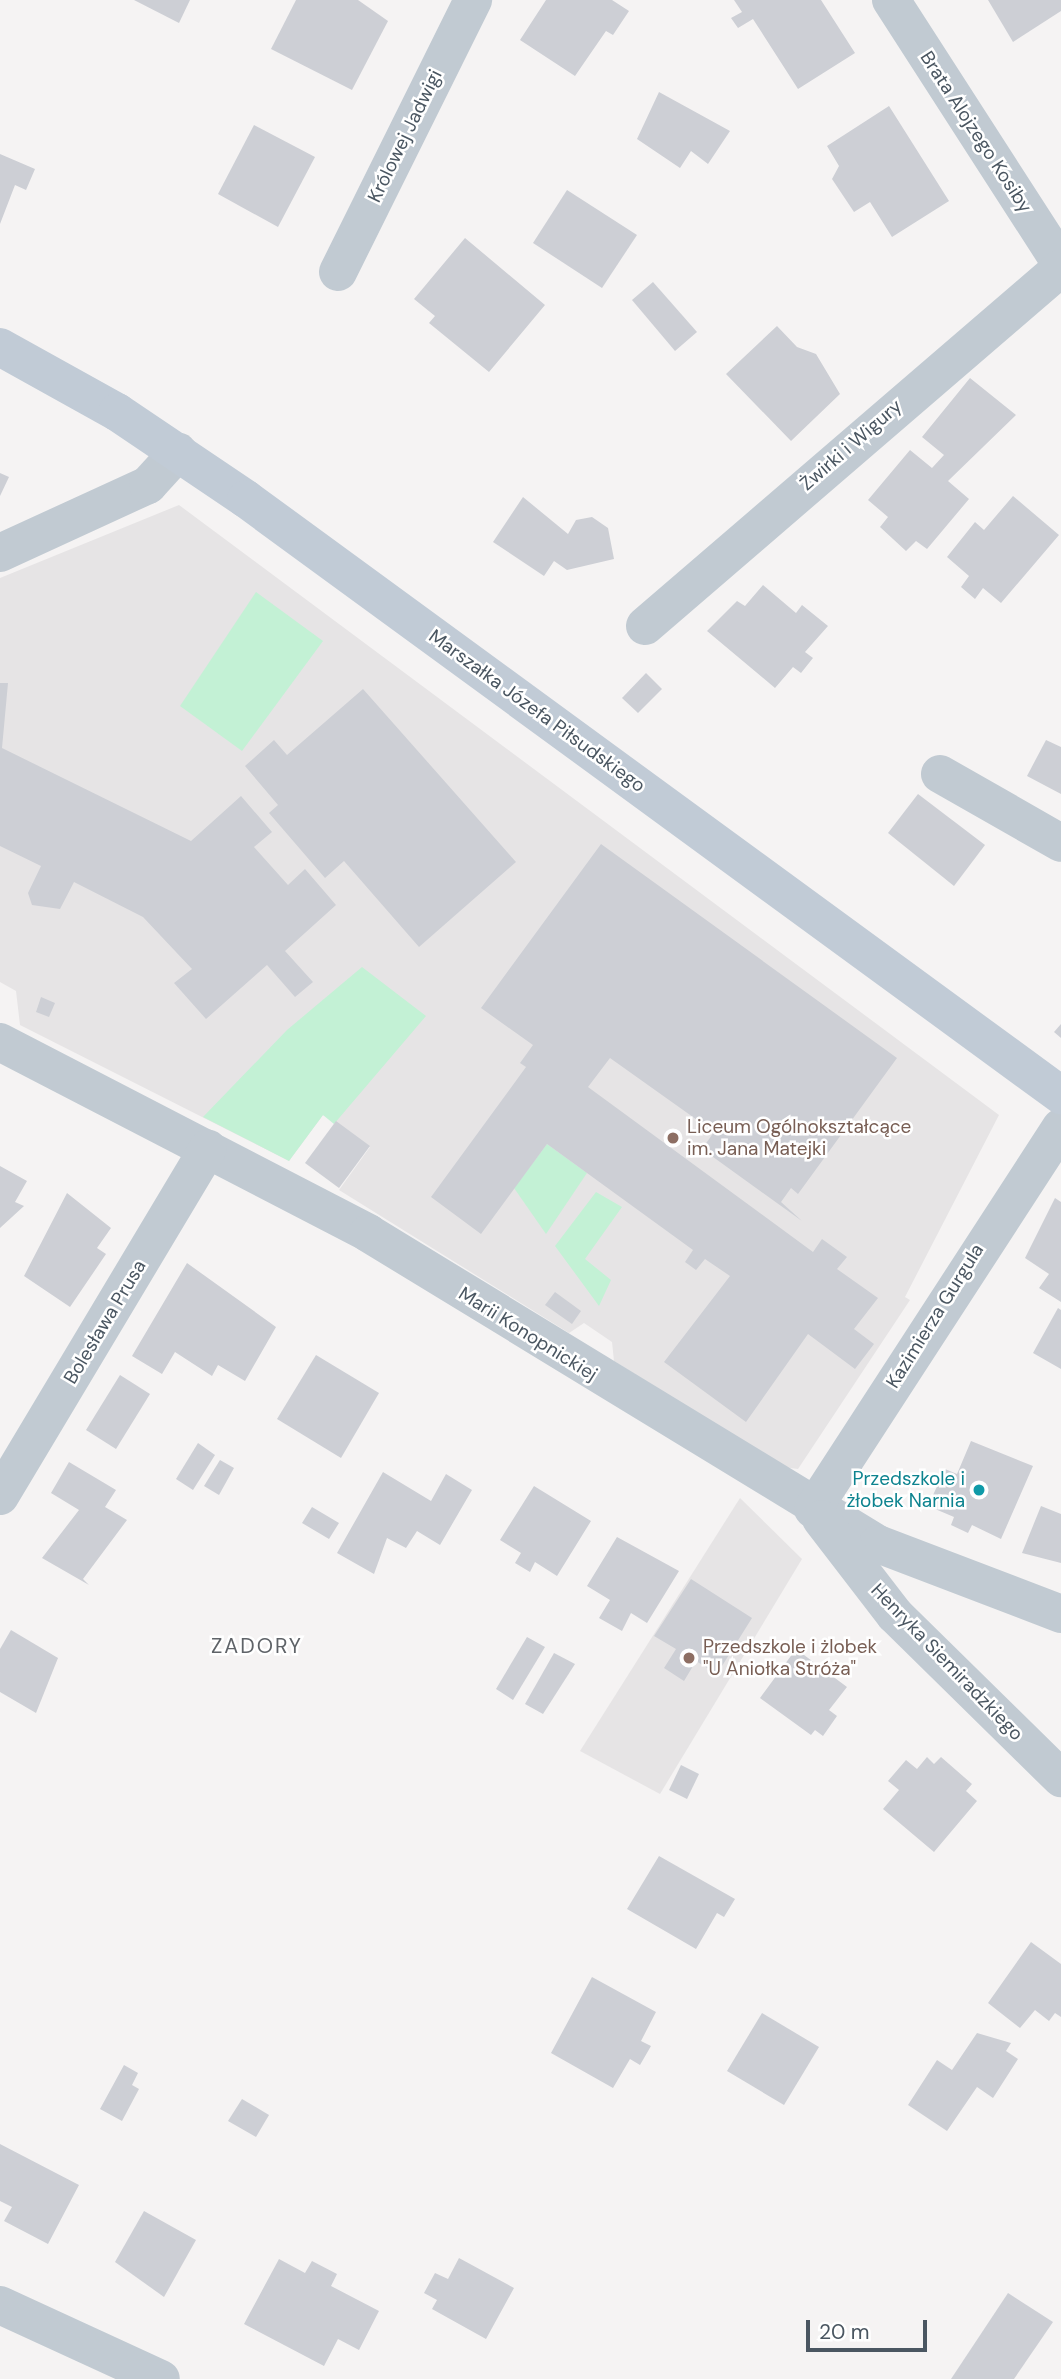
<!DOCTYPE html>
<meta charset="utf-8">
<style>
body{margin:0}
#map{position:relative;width:1061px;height:2379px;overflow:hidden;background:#f5f3f3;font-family:"DM Sans",sans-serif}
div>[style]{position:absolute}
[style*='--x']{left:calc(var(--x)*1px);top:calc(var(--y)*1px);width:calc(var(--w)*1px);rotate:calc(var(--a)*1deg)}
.education>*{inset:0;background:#e6e4e5}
.green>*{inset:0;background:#c3f1d5}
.building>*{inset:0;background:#cdcfd5}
.minor>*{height:38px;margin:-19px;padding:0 19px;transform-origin:19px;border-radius:19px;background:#c1cad2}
.secondary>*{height:38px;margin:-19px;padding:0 19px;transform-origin:19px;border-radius:19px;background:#c1cbd6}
.dots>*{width:19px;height:19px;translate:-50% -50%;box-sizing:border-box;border:4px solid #fff;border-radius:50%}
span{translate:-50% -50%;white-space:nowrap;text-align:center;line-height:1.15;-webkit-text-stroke:5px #fff;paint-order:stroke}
.street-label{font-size:19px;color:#4a5661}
.education-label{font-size:19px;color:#785e54}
.left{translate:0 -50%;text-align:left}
.culture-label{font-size:19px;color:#0d838f}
.right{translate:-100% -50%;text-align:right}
.neighbourhood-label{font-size:21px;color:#5f6368;letter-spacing:2px}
.scale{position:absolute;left:806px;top:2320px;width:121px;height:32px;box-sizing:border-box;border:4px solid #4a5661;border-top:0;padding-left:9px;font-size:21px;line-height:24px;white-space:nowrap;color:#4a5661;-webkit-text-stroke:5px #fff;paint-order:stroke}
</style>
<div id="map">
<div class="education">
<i style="clip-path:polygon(179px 505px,999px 1115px,905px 1297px,910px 1300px,798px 1469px,783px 1467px,614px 1361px,612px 1342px,584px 1323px,569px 1333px,339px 1190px,370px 1147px,336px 1122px,323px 1115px,289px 1161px,20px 1025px,16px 991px,0 982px,0 578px)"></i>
<i style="clip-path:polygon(740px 1498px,802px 1559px,660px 1794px,580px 1751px)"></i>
</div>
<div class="green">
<i style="clip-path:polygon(256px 592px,323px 641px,242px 751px,180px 706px)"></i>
<i style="clip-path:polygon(362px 967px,426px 1016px,334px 1124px,323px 1115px,289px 1161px,203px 1117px,287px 1030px)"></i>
<i style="clip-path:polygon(547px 1144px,587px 1173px,546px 1234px,514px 1188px)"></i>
<i style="clip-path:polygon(596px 1192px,622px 1207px,585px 1259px,611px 1280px,599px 1306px,555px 1246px)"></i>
</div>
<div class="building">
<i style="clip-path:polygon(134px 0,190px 0,179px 23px)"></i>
<i style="clip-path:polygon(296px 0,358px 0,388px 21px,352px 90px,271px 49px)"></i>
<i style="clip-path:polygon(546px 0,612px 0,629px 11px,613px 35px,606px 31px,575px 76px,520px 40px)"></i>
<i style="clip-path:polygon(734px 0,821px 0,855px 53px,798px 89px,753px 19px,738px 28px,731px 18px,742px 12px)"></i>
<i style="clip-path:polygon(988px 0,1061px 0,1061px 11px,1013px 42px)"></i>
<i style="clip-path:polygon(659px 92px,730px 131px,708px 164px,691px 151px,680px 168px,637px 139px)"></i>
<i style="clip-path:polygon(889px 106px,949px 201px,892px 237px,870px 202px,854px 212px,832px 179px,839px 166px,827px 146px)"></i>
<i style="clip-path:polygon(254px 125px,315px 157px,278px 227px,218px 194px)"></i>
<i style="clip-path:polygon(0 154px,35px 169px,26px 190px,15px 185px,0 224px)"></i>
<i style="clip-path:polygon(567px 190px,637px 235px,602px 288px,533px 243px)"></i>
<i style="clip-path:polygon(465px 238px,545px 305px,489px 372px,429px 323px,435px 316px,414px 299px)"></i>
<i style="clip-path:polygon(653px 282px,697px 332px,675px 351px,632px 300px)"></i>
<i style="clip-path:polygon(777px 326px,797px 347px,816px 354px,840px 394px,791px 441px,726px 374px)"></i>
<i style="clip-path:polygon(970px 378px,1016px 415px,948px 481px,969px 499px,927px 549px,916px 541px,906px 551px,880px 527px,888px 517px,868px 500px,910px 450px,932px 468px,944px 455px,922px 437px)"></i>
<i style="clip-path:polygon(0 473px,9px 477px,0 496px)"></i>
<i style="clip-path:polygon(1013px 496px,1059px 535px,1001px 603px,983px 588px,975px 599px,961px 587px,969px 576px,947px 557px,975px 522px,984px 530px)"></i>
<i style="clip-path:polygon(523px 497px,568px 534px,576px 520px,592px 517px,608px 528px,614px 559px,567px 570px,554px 561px,544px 576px,493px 542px)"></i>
<i style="clip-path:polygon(763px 585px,796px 613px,802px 605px,828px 626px,805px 652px,813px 658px,801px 673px,793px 667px,775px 688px,707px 631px,737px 601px,745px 606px)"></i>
<i style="clip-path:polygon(646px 673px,662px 689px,638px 713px,622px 698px)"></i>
<i style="clip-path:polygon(0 683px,8px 683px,2px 748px,191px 841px,241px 796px,272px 832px,254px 847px,288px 885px,305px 869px,336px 905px,285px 951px,313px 982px,295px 997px,267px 965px,206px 1019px,174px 983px,192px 969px,143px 917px,74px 882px,60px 909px,32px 905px,28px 893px,41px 866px,0 846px)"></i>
<i style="clip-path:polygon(363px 689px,516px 862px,419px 947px,344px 861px,325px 878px,269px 813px,278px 805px,245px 766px,274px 740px,287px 755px)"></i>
<i style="clip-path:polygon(1046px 740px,1061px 747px,1061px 794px,1027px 776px)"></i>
<i style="clip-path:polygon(918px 794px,985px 845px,954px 886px,888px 833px)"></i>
<i style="clip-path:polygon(601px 844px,897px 1058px,798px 1194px,791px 1188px,781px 1202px,802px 1221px,702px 1149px,714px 1132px,610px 1058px,588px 1087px,813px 1252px,822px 1239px,847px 1257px,837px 1269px,878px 1298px,854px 1329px,874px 1344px,855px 1369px,808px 1334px,746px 1422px,664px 1362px,730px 1276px,705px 1259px,696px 1270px,685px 1262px,693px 1250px,547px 1144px,481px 1234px,431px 1197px,526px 1067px,520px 1063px,533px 1045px,481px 1008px)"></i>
<i style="clip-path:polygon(41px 997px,55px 1003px,49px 1017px,36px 1012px)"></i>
<i style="clip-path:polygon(1061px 1024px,1061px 1038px,1054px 1032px)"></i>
<i style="clip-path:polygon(336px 1121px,370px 1146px,339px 1188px,305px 1163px)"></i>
<i style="clip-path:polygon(0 1166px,27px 1181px,15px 1202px,24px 1206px,0 1228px)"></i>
<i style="clip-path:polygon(67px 1193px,111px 1228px,97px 1248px,106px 1254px,70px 1307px,24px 1276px)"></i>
<i style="clip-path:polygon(1055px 1198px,1061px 1202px,1061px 1302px,1039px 1288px,1049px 1274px,1025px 1258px)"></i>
<i style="clip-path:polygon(187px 1263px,276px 1327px,245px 1381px,218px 1365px,212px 1376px,175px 1352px,162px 1374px,132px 1356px)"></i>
<i style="clip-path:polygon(555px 1292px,581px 1311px,572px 1324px,545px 1305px)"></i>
<i style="clip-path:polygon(1058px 1308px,1061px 1310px,1061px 1369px,1033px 1353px)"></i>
<i style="clip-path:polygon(316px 1355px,379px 1393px,341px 1458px,277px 1419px)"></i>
<i style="clip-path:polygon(120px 1375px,150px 1394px,116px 1449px,86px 1430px)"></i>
<i style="clip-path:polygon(971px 1441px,1033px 1466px,1001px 1539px,972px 1525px,968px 1533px,951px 1525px,954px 1517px,928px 1506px,945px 1469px,957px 1474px)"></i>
<i style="clip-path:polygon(198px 1443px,215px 1455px,193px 1490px,176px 1479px)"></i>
<i style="clip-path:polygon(220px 1460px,234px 1468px,219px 1495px,204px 1486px)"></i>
<i style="clip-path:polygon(69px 1462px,116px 1490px,105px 1507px,127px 1520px,83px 1579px,89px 1585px,42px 1558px,79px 1510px,51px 1493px)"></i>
<i style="clip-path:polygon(383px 1472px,431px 1501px,446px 1474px,472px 1490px,440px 1545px,417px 1531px,406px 1548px,387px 1538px,374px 1574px,337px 1553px)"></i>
<i style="clip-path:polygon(534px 1486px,591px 1521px,557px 1576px,535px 1562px,530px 1572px,515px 1563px,521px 1553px,500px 1540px)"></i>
<i style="clip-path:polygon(1041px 1506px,1061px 1514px,1061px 1563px,1022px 1553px)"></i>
<i style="clip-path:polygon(312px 1507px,339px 1523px,329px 1539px,302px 1523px)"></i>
<i style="clip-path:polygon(617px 1537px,679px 1571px,647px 1623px,631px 1613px,622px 1631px,599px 1618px,610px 1600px,587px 1586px)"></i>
<i style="clip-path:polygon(691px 1579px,752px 1618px,717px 1674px,696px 1661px,684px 1681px,664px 1668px,676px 1649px,654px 1636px)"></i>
<i style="clip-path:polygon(11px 1630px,58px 1658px,36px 1713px,0 1692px,0 1649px)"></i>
<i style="clip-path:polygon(527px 1637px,545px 1647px,513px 1700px,496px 1689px)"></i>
<i style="clip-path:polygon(796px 1649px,847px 1687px,829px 1710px,837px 1716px,823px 1736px,815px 1730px,811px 1735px,760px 1698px)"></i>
<i style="clip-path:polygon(554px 1653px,575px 1664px,543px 1714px,525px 1704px)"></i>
<i style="clip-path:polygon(927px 1757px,934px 1764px,941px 1757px,972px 1784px,966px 1791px,977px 1801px,934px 1852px,883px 1809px,899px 1790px,888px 1781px,906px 1760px,917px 1769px)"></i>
<i style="clip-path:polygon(681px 1765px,699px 1774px,687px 1799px,669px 1790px)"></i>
<i style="clip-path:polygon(659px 1856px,735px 1899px,724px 1917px,717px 1913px,696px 1949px,627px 1909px)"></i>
<i style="clip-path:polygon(1031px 1942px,1061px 1964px,1061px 2017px,1055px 2013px,1049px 2021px,1035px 2010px,1020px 2028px,988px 2003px)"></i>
<i style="clip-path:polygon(592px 1977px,656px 2012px,641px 2041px,651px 2046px,640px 2065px,630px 2059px,613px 2088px,551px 2053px)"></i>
<i style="clip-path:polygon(762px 2013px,819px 2047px,784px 2105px,727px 2071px)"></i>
<i style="clip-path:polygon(977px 2033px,1011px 2043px,1006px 2051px,1018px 2059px,993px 2098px,977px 2087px,947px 2131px,908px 2105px,937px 2060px,952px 2070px)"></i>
<i style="clip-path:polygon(124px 2065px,138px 2073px,132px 2085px,139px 2089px,122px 2121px,100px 2109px)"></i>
<i style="clip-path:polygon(242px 2099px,269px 2115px,256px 2137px,228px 2121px)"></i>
<i style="clip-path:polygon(0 2144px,79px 2185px,48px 2244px,4px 2221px,12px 2207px,0 2201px)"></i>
<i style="clip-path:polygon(144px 2211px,196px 2240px,164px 2297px,115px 2262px)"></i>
<i style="clip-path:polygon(459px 2258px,514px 2288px,486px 2339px,432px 2309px,437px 2300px,424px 2293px,435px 2273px,448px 2279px)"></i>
<i style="clip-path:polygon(279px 2259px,305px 2273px,312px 2261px,337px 2274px,331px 2286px,379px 2311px,359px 2350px,338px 2339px,324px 2366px,244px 2324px)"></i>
<i style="clip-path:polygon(1008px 2293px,1053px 2322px,1014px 2379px,951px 2379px)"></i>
</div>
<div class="minor">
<i style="--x:891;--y:0;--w:314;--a:57.2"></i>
<i style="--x:338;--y:272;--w:304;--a:-63.6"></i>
<i style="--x:0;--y:553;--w:163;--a:-24.7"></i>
<i style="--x:148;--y:485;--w:45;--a:-47.7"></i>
<i style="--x:645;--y:626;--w:549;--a:-40.71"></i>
<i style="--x:940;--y:774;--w:139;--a:29.7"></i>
<i style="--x:0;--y:1042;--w:415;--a:27.4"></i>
<i style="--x:368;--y:1233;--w:597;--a:31.38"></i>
<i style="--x:878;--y:1544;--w:196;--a:20.9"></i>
<i style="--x:0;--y:1496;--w:405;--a:-59.1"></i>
<i style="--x:813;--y:1509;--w:455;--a:-57"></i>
<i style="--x:821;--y:1519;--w:121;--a:52.4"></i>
<i style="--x:895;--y:1615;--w:233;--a:44.5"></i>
<i style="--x:0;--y:2305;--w:177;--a:24.7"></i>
</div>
<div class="secondary">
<i style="--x:0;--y:347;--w:134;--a:29.1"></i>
<i style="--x:117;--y:412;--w:156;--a:34"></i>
<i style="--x:246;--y:499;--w:1010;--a:36.18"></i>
</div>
<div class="dots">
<i style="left:673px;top:1138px;background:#8d6e63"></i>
<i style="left:979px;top:1490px;background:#0f9aa8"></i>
<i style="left:689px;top:1658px;background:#8d6e63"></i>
</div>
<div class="street-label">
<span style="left:976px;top:132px;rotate:57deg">Brata Alojzego Kosiby</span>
<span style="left:405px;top:136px;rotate:-64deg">Królowej Jadwigi</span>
<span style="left:851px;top:445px;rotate:-41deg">Żwirki i Wigury</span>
<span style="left:537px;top:711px;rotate:36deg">Marszałka Józefa Piłsudskiego</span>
<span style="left:935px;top:1316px;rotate:-58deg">Kazimierza Gurgula</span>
<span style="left:105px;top:1322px;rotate:-59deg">Bolesława Prusa</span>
<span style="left:528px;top:1334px;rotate:32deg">Marii Konopnickiej</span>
<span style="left:947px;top:1662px;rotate:46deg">Henryka Siemiradzkiego</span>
</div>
<div class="education-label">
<span class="left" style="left:687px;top:1138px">Liceum Ogólnokształcące<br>im. Jana Matejki</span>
<span class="left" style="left:703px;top:1658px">Przedszkole i żlobek<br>"U Aniołka Stróża"</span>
</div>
<div class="culture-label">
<span class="right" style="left:965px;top:1490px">Przedszkole i<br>żłobek Narnia</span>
</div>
<div class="neighbourhood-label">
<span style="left:257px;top:1646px">ZADORY</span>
</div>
<div class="scale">20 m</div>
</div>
